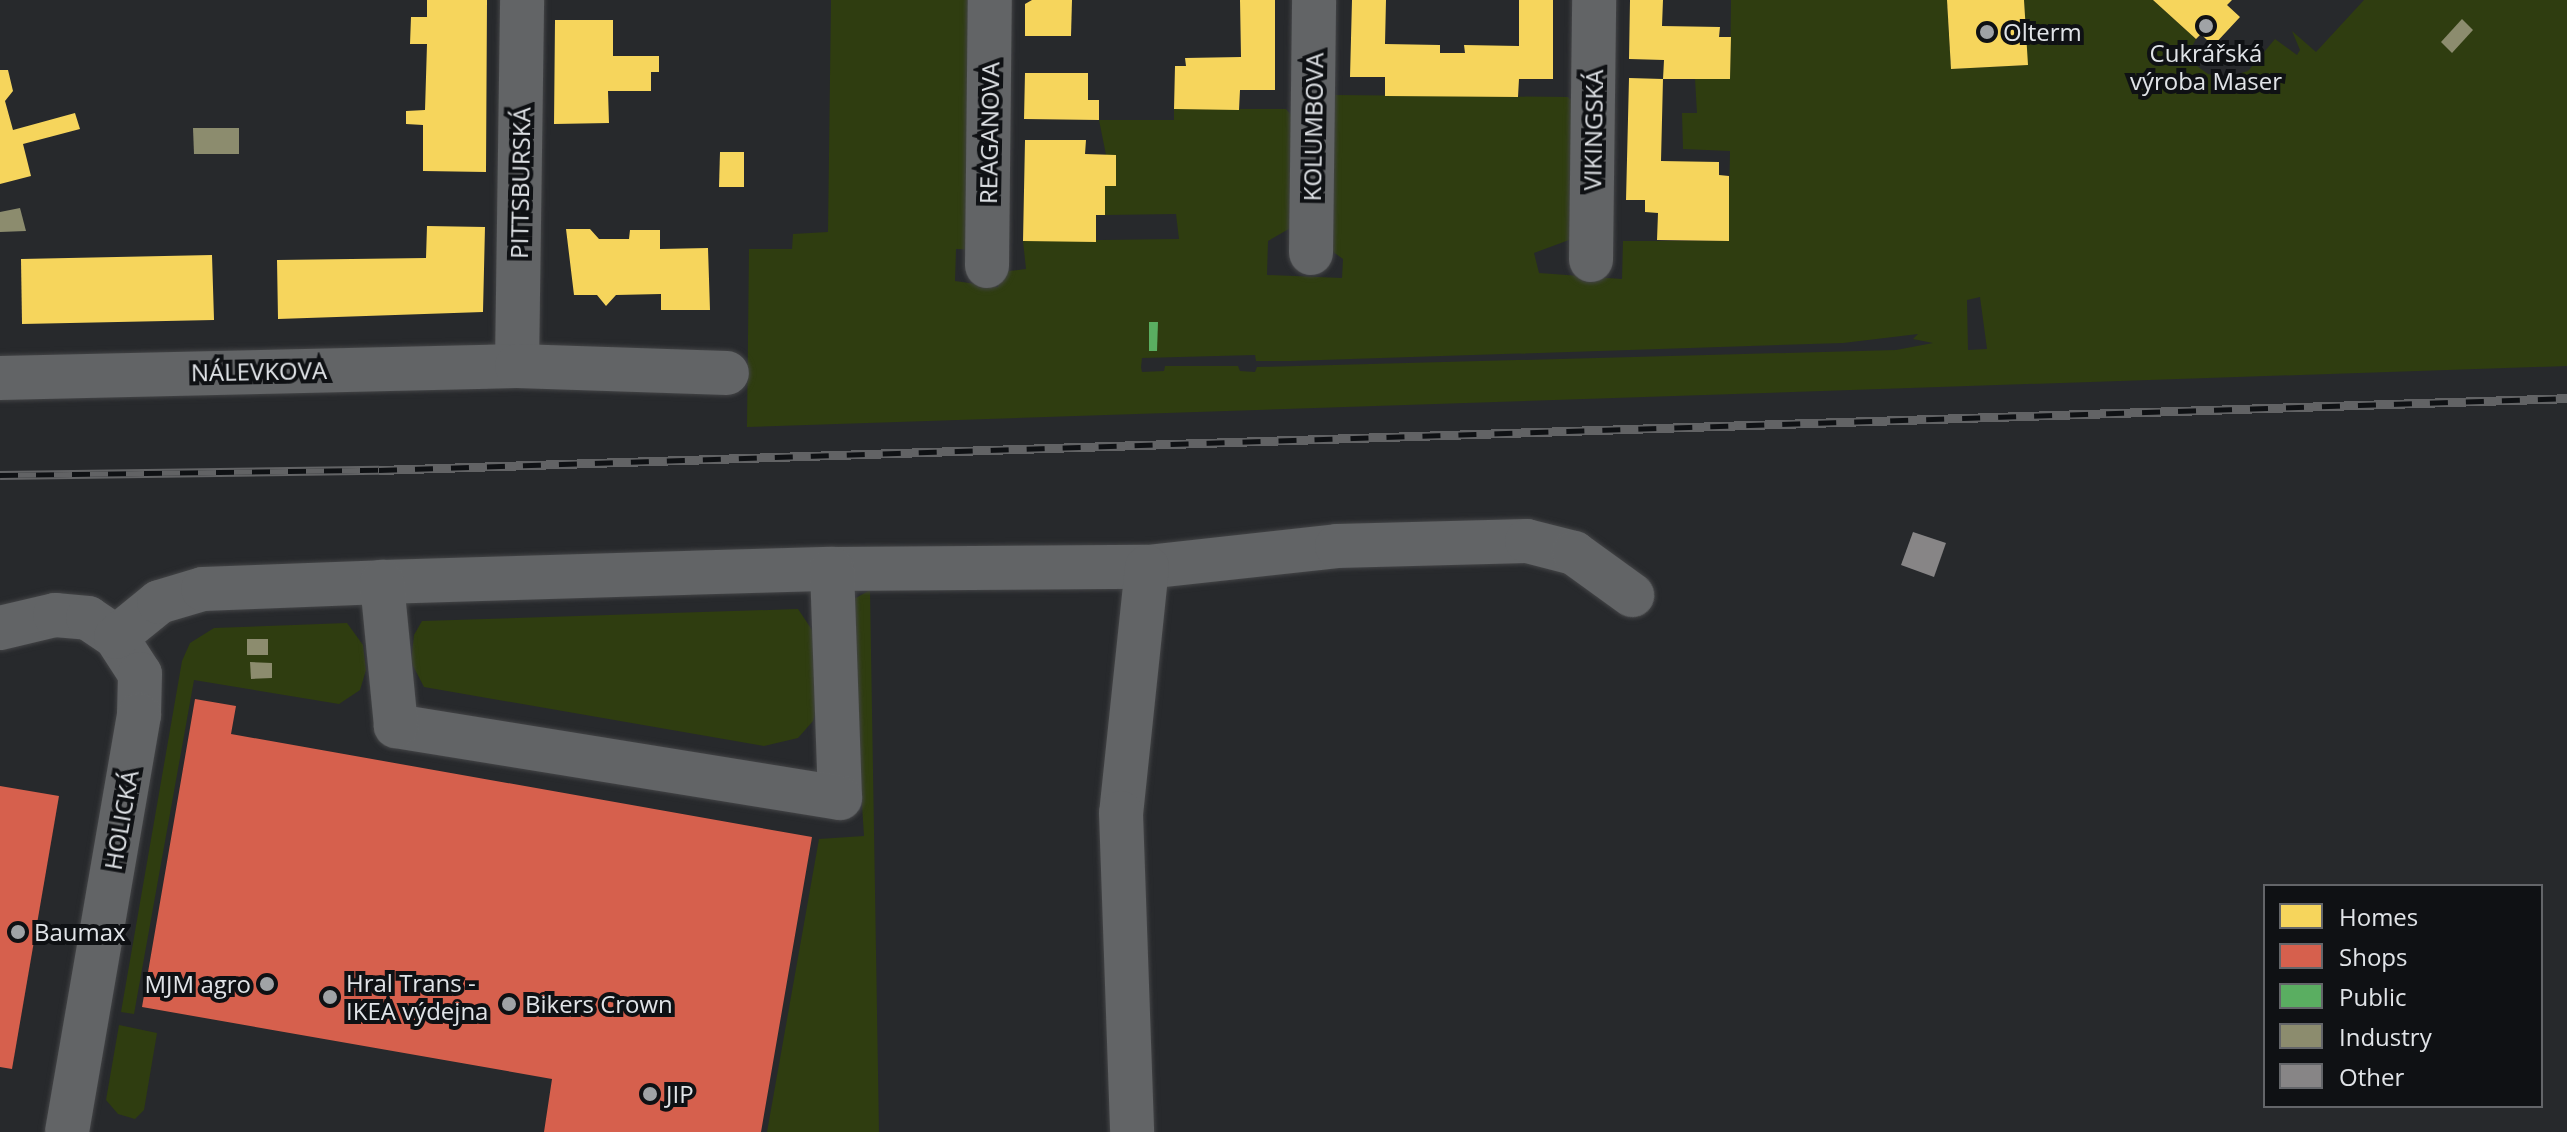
<!DOCTYPE html>
<meta charset="utf-8">
<style>
body{margin:0}
#map{position:relative;width:2567px;height:1132px;overflow:hidden;background:#27292c;font-family:"Open Sans",sans-serif}
div>[style]{position:absolute}
[style*='--x']{left:calc(var(--x)*1px);top:calc(var(--y)*1px);width:calc(var(--w)*1px);rotate:calc(var(--a)*1deg)}
.green>*{inset:0;background:#2f3d10}
.homes>*{inset:0;background:#f6d55c}
.shops>*{inset:0;background:#d6604d}
.public>*{inset:0;background:#5aae61}
.industry>*{inset:0;background:#8c8c6e}
.building>*{inset:0;background:#878586}
.roads{filter:drop-shadow(0 0 2px #434446) drop-shadow(0 0 2px #434446)}
.minor>*{height:44px;margin:-22px;padding:0 22px;transform-origin:22px;border-radius:22px;background:#626466}
.rail>*{height:9px;margin-top:-4.5px;transform-origin:0;background:repeating-linear-gradient(90deg,#0f1114 0 18px,#626365 0 36px);box-sizing:border-box;border-block:2px solid #626365}
.dots>*{width:22px;height:22px;translate:-50% -50%;box-sizing:border-box;border:4px solid #0f1114;border-radius:50%}
span{translate:-50% -50%;white-space:nowrap;text-align:center;line-height:1.15;-webkit-text-stroke:8px #0f1114;paint-order:stroke}
.poi-label{font-size:24px;color:#e1e4e8}
.left{translate:0 -50%;text-align:left}
.right{translate:-100% -50%;text-align:right}
.street-label{font-size:24px;color:#e1e4e8}
.legend{position:absolute;left:2263px;top:884px;width:280px;height:224px;box-sizing:border-box;background:#0f1114;border:2px solid #636569;margin:0;padding:10px 14px;list-style:none;font-size:24px;color:#e1e4e8}
.legend li{display:flex;align-items:center;gap:16px;height:40px}
.legend b{width:40px;border:2px solid #636569}
</style>
<div id="map">
<div class="green">
<i style="clip-path:polygon(evenodd,831px 0,972px 0,978px 250px,956px 249px,955px 281px,998px 287px,1000px 272px,1026px 269px,1023px 241px,1179px 239px,1176px 214px,1105px 215px,1105px 186px,1116px 186px,1116px 156px,1106px 155px,1099px 120px,1174px 120px,1174px 109px,1286px 109px,1291px 115px,1294px 226px,1268px 241px,1267px 275px,1342px 278px,1343px 259px,1325px 246px,1328px 101px,1335px 95px,1568px 97px,1575px 105px,1577px 237px,1534px 253px,1539px 273px,1622px 279px,1623px 241px,1728px 241px,1730px 151px,1683px 149px,1682px 113px,1697px 113px,1695px 79px,1730px 79px,1731px 0,1947px 0,1951px 69px,2027px 65px,2024px 0,2153px 0,2196px 39px,2186px 58px,2208px 74px,2224px 78px,2248px 71px,2275px 39px,2297px 55px,2300px 50px,2292px 31px,2316px 52px,2364px 0,2567px 0,2567px 366px,747px 427px,749px 249px,792px 249px,793px 234px,828px 232px,831px 0,1980px 297px,1987px 349px,1968px 350px,1967px 300px,1980px 297px,831px 0,1918px 334px,1913px 339px,1933px 343px,1896px 350px,1257px 367px,1255px 372px,1240px 371px,1238px 366px,1165px 366px,1164px 371px,1142px 372px,1141px 367px,1142px 358px,1255px 355px,1256px 361px,1290px 361px,1843px 343px,1918px 334px)"></i>
<i style="clip-path:polygon(870px 590px,879px 1132px,767px 1132px,819px 839px,864px 836px,850px 617px,854px 599px)"></i>
<i style="clip-path:polygon(798px 609px,814px 633px,820px 701px,813px 721px,798px 738px,764px 746px,424px 687px,411px 662px,414px 635px,422px 621px)"></i>
<i style="clip-path:polygon(347px 623px,363px 645px,366px 670px,360px 690px,339px 704px,194px 680px,134px 1014px,121px 1012px,182px 661px,190px 643px,214px 628px)"></i>
<i style="clip-path:polygon(119px 1025px,157px 1033px,144px 1110px,135px 1119px,118px 1114px,106px 1100px)"></i>
</div>
<div class="homes">
<i style="clip-path:polygon(427px 0,487px 0,486px 172px,423px 171px,423px 125px,406px 124px,406px 111px,425px 110px,427px 44px,410px 44px,411px 17px,427px 17px)"></i>
<i style="clip-path:polygon(1032px 0,1072px 0,1071px 36px,1025px 36px,1025px 4px)"></i>
<i style="clip-path:polygon(1240px 0,1275px 0,1275px 90px,1240px 90px,1239px 110px,1174px 109px,1175px 66px,1186px 66px,1185px 58px,1241px 57px)"></i>
<i style="clip-path:polygon(1352px 0,1386px 0,1385px 44px,1440px 45px,1440px 53px,1465px 53px,1464px 45px,1519px 46px,1519px 0,1553px 0,1553px 79px,1519px 79px,1518px 97px,1385px 96px,1385px 77px,1350px 77px)"></i>
<i style="clip-path:polygon(1630px 0,1663px 0,1662px 26px,1720px 27px,1719px 37px,1731px 37px,1730px 79px,1663px 79px,1664px 60px,1629px 59px)"></i>
<i style="clip-path:polygon(1947px 0,2024px 0,2028px 65px,1951px 69px)"></i>
<i style="clip-path:polygon(2153px 0,2232px 0,2227px 5px,2240px 17px,2213px 46px,2201px 34px,2196px 39px)"></i>
<i style="clip-path:polygon(555px 20px,613px 20px,613px 56px,659px 56px,659px 72px,651px 72px,651px 91px,608px 91px,609px 123px,554px 124px)"></i>
<i style="clip-path:polygon(0 70px,8px 70px,13px 91px,5px 101px,13px 130px,75px 113px,80px 129px,23px 144px,31px 176px,0 184px)"></i>
<i style="clip-path:polygon(1025px 73px,1088px 73px,1088px 100px,1099px 100px,1099px 120px,1024px 119px)"></i>
<i style="clip-path:polygon(1629px 78px,1663px 79px,1661px 161px,1719px 162px,1719px 175px,1729px 176px,1729px 241px,1657px 240px,1658px 213px,1645px 212px,1645px 200px,1626px 200px)"></i>
<i style="clip-path:polygon(1025px 140px,1086px 140px,1085px 154px,1116px 155px,1116px 186px,1105px 186px,1105px 215px,1096px 215px,1096px 242px,1023px 241px)"></i>
<i style="clip-path:polygon(720px 152px,744px 152px,744px 187px,719px 187px)"></i>
<i style="clip-path:polygon(427px 226px,485px 227px,483px 312px,278px 319px,277px 260px,426px 258px)"></i>
<i style="clip-path:polygon(566px 229px,590px 229px,599px 239px,629px 239px,630px 230px,660px 230px,660px 249px,708px 248px,710px 310px,661px 310px,661px 294px,616px 295px,606px 306px,597px 295px,574px 295px)"></i>
<i style="clip-path:polygon(212px 255px,214px 320px,22px 324px,21px 259px)"></i>
</div>
<div class="shops">
<i style="clip-path:polygon(195px 699px,236px 706px,231px 734px,812px 837px,761px 1132px,544px 1132px,552px 1079px,142px 1007px)"></i>
<i style="clip-path:polygon(0 786px,59px 796px,12px 1069px,0 1067px)"></i>
</div>
<div class="public">
<i style="clip-path:polygon(1149px 322px,1158px 322px,1157px 351px,1149px 351px)"></i>
</div>
<div class="industry">
<i style="clip-path:polygon(2462px 19px,2473px 30px,2452px 53px,2441px 42px)"></i>
<i style="clip-path:polygon(193px 128px,239px 128px,239px 154px,194px 154px)"></i>
<i style="clip-path:polygon(20px 208px,26px 231px,0 232px,0 212px)"></i>
<i style="clip-path:polygon(247px 639px,268px 639px,268px 655px,247px 655px)"></i>
<i style="clip-path:polygon(250px 662px,272px 663px,272px 678px,251px 679px)"></i>
</div>
<div class="building">
<i style="clip-path:polygon(1913px 532px,1946px 543px,1934px 577px,1901px 565px)"></i>
</div>
<div class="roads">
<div class="minor">
<i style="--x:1311;--y:253;--w:253;--a:-89.3"></i>
<i style="--x:1591;--y:260;--w:260;--a:-89.3"></i>
<i style="--x:987;--y:266;--w:266;--a:-89.4"></i>
<i style="--x:517;--y:366;--w:366;--a:-89.2"></i>
<i style="--x:0;--y:378;--w:517;--a:-1.33"></i>
<i style="--x:517;--y:366;--w:210;--a:1.9"></i>
<i style="--x:1147;--y:567;--w:191;--a:-6.3"></i>
<i style="--x:1337;--y:546;--w:190;--a:-1.5"></i>
<i style="--x:1527;--y:541;--w:49;--a:14.3"></i>
<i style="--x:1574;--y:553;--w:72;--a:35.9"></i>
<i style="--x:832;--y:569;--w:315;--a:-0.4"></i>
<i style="--x:1147;--y:567;--w:247;--a:96"></i>
<i style="--x:1121;--y:813;--w:319;--a:88"></i>
<i style="--x:0;--y:628;--w:57;--a:-13.3"></i>
<i style="--x:55;--y:615;--w:33;--a:5"></i>
<i style="--x:88;--y:618;--w:34;--a:34"></i>
<i style="--x:116;--y:637;--w:44;--a:57"></i>
<i style="--x:140;--y:674;--w:41;--a:91.4"></i>
<i style="--x:139;--y:715;--w:423;--a:99.8"></i>
<i style="--x:116;--y:637;--w:55;--a:-39.1"></i>
<i style="--x:159;--y:602;--w:46;--a:-16.5"></i>
<i style="--x:203;--y:589;--w:179;--a:-2.2"></i>
<i style="--x:382;--y:582;--w:450;--a:-1.7"></i>
<i style="--x:832;--y:569;--w:229;--a:88"></i>
<i style="--x:840;--y:798;--w:450;--a:-170.8"></i>
<i style="--x:396;--y:726;--w:145;--a:-95.6"></i>
</div>
</div>
<div class="rail">
<i style="--x:0;--y:475;--w:379;--a:-0.8"></i>
<i style="--x:379;--y:470;--w:2189;--a:-1.88"></i>
</div>
<div class="dots">
<i style="left:2206px;top:26px;background:#a0a3a6"></i>
<i style="left:1987px;top:32px;background:#a0a3a6"></i>
<i style="left:18px;top:932px;background:#a0a3a6"></i>
<i style="left:267px;top:984px;background:#a0a3a6"></i>
<i style="left:330px;top:997px;background:#a0a3a6"></i>
<i style="left:509px;top:1004px;background:#a0a3a6"></i>
<i style="left:650px;top:1094px;background:#a0a3a6"></i>
</div>
<div class="poi-label">
<span class="left" style="left:2003px;top:32px">Olterm</span>
<span style="left:2206px;top:67px">Cukrářská<br>výroba Maser</span>
<span class="left" style="left:34px;top:932px">Baumax</span>
<span class="left" style="left:346px;top:997px">Hral Trans -<br>IKEA výdejna</span>
<span class="right" style="left:251px;top:984px">MJM agro</span>
<span class="left" style="left:525px;top:1004px">Bikers Crown</span>
<span class="left" style="left:666px;top:1094px">JIP</span>
</div>
<div class="street-label">
<span style="left:1313px;top:127px;rotate:-89deg">KOLUMBOVA</span>
<span style="left:1593px;top:130px;rotate:-89deg">VIKINGSKÁ</span>
<span style="left:989px;top:133px;rotate:-89deg">REAGANOVA</span>
<span style="left:520px;top:183px;rotate:-89deg">PITTSBURSKÁ</span>
<span style="left:259px;top:371px;rotate:-1deg">NÁLEVKOVA</span>
<span style="left:121px;top:820px;rotate:-80deg">HOLICKÁ</span>
</div>
<ul class="legend">
<li><b style="height:22px;background:#f6d55c"></b>Homes</li>
<li><b style="height:22px;background:#d6604d"></b>Shops</li>
<li><b style="height:22px;background:#5aae61"></b>Public</li>
<li><b style="height:22px;background:#8c8c6e"></b>Industry</li>
<li><b style="height:22px;background:#878586"></b>Other</li>
</ul>
</div>
